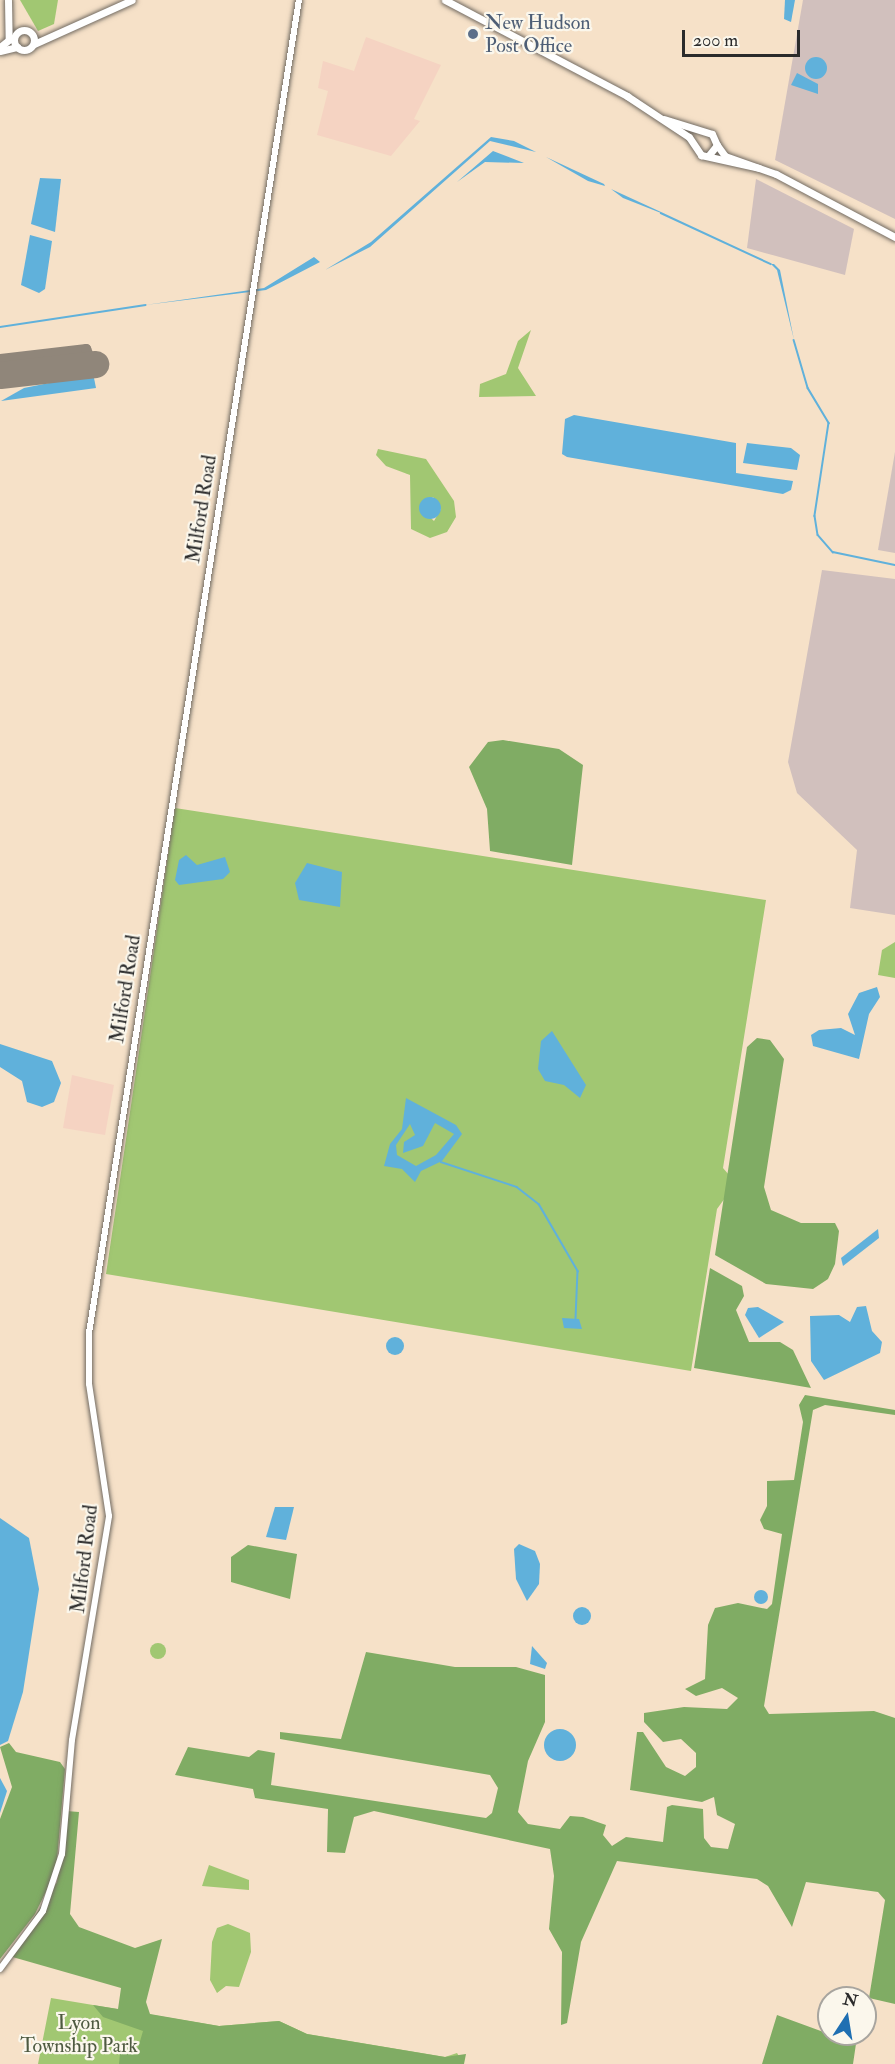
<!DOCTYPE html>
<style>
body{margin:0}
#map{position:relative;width:895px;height:2064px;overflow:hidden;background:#f6e1c8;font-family:"IM FELL Double Pica",serif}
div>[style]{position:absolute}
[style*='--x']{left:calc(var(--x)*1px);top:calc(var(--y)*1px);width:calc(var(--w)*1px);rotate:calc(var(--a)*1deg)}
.built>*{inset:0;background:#f5d3c2}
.industrial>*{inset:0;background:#d1c0bd}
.green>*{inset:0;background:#a1c772}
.round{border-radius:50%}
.forest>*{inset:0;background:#80ac64}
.water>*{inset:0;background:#60b1db}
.stream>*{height:1.5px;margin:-0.75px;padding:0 0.75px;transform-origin:0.75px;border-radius:0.75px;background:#60b1db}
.taxiway>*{height:10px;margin:-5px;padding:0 5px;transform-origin:5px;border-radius:5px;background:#90867a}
.runway>*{height:27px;margin:-13.5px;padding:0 13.5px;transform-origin:13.5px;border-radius:13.5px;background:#90867a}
.roads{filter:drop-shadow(0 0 2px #726b62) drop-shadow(0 0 2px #726b62)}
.tertiary>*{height:6px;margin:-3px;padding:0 3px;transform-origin:3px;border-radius:3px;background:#fff}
.secondary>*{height:7px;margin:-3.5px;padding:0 3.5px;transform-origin:3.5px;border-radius:3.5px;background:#fff}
.secondary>.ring{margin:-3.5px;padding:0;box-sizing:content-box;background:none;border:7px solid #fff;border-radius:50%}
.dots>*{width:16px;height:16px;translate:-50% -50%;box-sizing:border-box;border:3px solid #fbf7ec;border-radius:50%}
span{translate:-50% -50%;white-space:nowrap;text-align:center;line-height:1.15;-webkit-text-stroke:4.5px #fbf7ec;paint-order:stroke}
.service-label{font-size:20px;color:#4e5e75}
.left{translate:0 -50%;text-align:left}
.street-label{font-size:20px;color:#2b2b2b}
.park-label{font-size:20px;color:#4e5a40}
.north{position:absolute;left:817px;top:1986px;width:60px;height:60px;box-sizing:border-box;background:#fbf7ec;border:2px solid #a8a59f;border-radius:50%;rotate:12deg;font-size:16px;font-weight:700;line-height:24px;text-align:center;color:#2b2b2b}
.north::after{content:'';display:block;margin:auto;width:21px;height:27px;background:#1f6fb2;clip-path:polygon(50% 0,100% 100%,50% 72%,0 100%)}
.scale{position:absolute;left:682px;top:30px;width:118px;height:27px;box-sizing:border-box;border:3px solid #2b2b2b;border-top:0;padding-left:8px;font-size:18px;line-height:21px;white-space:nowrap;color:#2b2b2b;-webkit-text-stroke:4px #fbf7ec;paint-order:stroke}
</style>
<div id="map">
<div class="built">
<i style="clip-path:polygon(366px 37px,441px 65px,414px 119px,420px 121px,391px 156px,317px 135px,328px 91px,318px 88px,323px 61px,354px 71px)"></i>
<i style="clip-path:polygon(72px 1075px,114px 1085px,105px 1135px,63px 1128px)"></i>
</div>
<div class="industrial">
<i style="clip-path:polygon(803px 0,895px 0,895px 219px,775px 160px)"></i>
<i style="clip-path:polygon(756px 179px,854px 229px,845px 275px,747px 248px)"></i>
<i style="clip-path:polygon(895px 452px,895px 553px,878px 550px)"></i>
<i style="clip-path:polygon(822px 570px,895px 579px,895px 915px,850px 908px,857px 850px,797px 793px,788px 762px)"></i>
</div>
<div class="green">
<i style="clip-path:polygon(20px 0,58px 0,54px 24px,38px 31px)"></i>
<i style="clip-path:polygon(531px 330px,518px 368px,536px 396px,479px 397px,480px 384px,506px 374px,518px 341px)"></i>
<i style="clip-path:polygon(evenodd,378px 449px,426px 459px,454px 501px,456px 517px,447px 532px,430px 538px,411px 529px,410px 475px,386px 466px,376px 455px,378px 449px,433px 497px,441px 509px,434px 521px,422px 509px,433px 497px)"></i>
<i style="clip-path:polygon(175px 808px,766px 900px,723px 1168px,729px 1175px,725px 1198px,717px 1209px,691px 1371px,106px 1274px)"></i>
<i style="clip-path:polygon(895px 942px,895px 978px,878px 975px,882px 950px)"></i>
<i class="round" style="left:150px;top:1643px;width:16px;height:16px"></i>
<i style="clip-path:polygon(209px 1865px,249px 1880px,249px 1890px,202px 1886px)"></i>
<i style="clip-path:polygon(228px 1924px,250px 1933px,251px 1952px,239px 1987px,226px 1986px,217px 1993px,210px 1980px,212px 1942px,217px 1928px)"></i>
<i style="clip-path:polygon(51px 1998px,219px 2026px,279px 2021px,307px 2034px,445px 2057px,457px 2053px,464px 2064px,38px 2064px)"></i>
</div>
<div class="forest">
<i style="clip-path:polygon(503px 740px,559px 749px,583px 765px,572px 865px,490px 851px,487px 809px,469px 767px,488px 742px)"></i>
<i style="clip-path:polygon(757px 1038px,770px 1040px,784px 1059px,764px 1187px,771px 1210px,801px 1223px,835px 1223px,839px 1231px,835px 1264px,828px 1279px,813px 1289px,766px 1284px,715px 1255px,747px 1047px)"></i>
<i style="clip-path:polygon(710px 1268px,742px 1286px,744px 1296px,736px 1310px,749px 1342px,780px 1342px,793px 1350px,811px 1388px,694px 1368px)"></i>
<i style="clip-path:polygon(805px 1395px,895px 1410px,895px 1415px,825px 1405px,813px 1410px,764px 1706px,769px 1714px,874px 1711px,895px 1718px,895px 2004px,869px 1998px,885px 1900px,878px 1892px,806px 1882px,792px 1927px,768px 1886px,757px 1879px,617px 1861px,581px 1942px,567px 2023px,561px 2025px,562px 1952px,549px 1929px,554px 1876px,550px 1849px,374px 1811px,354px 1817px,345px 1853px,327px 1852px,328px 1809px,255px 1798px,253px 1789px,175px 1775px,188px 1747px,249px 1757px,258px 1750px,275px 1753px,271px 1785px,486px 1818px,492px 1813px,498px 1788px,490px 1775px,280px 1739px,280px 1732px,341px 1739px,366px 1652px,455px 1667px,516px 1667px,545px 1675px,545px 1722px,528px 1761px,518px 1812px,528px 1824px,560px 1829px,570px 1816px,583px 1817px,606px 1825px,603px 1835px,612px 1846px,626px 1837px,663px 1842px,667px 1807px,672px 1805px,703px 1809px,704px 1838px,711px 1847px,728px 1849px,735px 1824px,717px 1815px,714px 1797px,702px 1802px,630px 1790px,637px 1732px,643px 1732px,666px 1767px,685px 1776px,696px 1767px,696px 1753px,681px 1739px,663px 1742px,644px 1722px,644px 1713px,684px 1707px,727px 1709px,738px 1698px,722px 1688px,696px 1696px,685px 1689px,705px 1679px,708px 1625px,715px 1608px,738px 1603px,767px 1609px,772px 1604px,782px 1534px,764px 1529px,760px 1520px,767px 1506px,767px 1481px,794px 1480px,803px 1422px,799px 1405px)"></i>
<i style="clip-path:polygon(248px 1545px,297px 1554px,290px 1599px,231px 1582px,231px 1557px)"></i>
<i style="clip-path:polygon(9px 1743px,16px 1752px,60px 1762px,65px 1769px,56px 1871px,35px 1914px,0 1959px,0 1819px,12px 1787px,0 1747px)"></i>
<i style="clip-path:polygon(66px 1811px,79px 1812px,70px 1914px,79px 1927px,135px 1948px,162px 1939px,146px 2002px,150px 2014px,219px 2026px,279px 2021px,307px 2034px,445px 2057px,466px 2054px,464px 2064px,119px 2064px,121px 2043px,138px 2048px,143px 2031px,103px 2017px,93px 2005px,118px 2009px,121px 1988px,9px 1956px,57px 1882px)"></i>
<i style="clip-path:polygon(777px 2015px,829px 2034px,857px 2037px,853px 2064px,762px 2064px)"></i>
</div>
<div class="water">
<i style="clip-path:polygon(785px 0,795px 0,791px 22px,784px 19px)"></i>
<i class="round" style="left:805px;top:57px;width:22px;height:22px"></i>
<i style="clip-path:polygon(797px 73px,818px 84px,818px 94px,791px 85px)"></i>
<i style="clip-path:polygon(491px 137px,514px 141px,536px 152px,490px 141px,370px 247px,325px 270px,371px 242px)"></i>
<i style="clip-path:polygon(493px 151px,524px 163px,485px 162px,457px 182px)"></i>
<i style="clip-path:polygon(546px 157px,604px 184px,605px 186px,588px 181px)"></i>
<i style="clip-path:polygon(40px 178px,61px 179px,55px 232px,31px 224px)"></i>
<i style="clip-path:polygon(611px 189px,661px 212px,661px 213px,623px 198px)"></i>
<i style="clip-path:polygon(30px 235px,52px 241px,45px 289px,39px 293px,21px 285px)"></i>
<i style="clip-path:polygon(314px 257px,320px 262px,266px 290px,145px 305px,264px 288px)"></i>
<i style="clip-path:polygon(771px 264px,774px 264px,780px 270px,794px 340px,777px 270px)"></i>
<i style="clip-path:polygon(84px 376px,94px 378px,96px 388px,1px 401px,24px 388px)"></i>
<i style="clip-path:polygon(574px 415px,736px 443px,736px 473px,793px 481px,791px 490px,783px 494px,567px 457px,562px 454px,565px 419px)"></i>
<i style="clip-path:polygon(747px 443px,791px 448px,800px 455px,797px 470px,743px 463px)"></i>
<i class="round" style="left:419px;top:497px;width:22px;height:22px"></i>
<i style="clip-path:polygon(186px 855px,197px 865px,225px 857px,230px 872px,223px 879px,179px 885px,175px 880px,179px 860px)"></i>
<i style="clip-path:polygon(307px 863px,342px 872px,340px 907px,299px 900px,295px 883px)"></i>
<i style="clip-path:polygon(877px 987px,880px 997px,869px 1014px,859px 1059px,813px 1046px,811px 1035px,819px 1030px,841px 1028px,855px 1035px,848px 1014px,859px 993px)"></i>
<i style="clip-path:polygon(552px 1031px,586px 1085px,580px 1098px,564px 1085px,545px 1081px,538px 1069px,541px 1041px)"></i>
<i style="clip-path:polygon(0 1044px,52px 1061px,61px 1083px,54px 1102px,42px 1107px,27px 1102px,22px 1081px,0 1067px)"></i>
<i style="clip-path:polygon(evenodd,406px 1098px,456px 1125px,462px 1134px,442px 1161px,421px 1171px,415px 1182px,402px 1169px,384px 1166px,390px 1144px,402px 1129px,406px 1098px,435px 1123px,454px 1134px,436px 1155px,416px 1166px,397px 1155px,396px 1145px,410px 1124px,415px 1135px,404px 1142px,403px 1153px,423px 1146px,435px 1123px)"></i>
<i style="clip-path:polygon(878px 1229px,879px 1238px,843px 1266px,841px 1258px)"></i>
<i style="clip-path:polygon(866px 1306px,872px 1331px,882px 1342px,880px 1353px,824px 1380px,811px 1361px,810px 1316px,839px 1315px,850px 1322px,857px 1307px)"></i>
<i style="clip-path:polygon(758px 1307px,784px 1322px,759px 1338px,745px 1315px,748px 1308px)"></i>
<i style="clip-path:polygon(562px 1318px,579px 1319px,582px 1329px,564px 1328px)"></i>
<i class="round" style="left:386px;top:1337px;width:18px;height:18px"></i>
<i style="clip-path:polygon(275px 1507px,294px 1507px,286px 1540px,266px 1537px)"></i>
<i style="clip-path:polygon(0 1518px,29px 1538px,39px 1589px,23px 1692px,8px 1741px,0 1745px)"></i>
<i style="clip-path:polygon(519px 1544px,535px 1551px,540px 1564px,539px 1584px,527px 1601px,516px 1579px,514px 1549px)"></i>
<i class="round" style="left:754px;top:1590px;width:14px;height:14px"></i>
<i class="round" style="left:573px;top:1607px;width:18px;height:18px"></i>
<i style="clip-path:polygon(532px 1646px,547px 1663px,545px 1669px,530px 1664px)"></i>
<i class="round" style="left:544px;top:1729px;width:32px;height:32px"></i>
<i style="clip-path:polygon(0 1778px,7px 1791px,0 1813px)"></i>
</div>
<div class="stream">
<i style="--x:661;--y:213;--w:121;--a:24.9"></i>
<i style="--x:0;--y:327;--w:147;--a:-8.6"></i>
<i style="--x:794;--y:340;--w:50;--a:73.7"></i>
<i style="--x:808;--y:388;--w:41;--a:59"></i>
<i style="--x:829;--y:423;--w:94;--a:98.6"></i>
<i style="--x:815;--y:516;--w:19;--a:81"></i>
<i style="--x:818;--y:535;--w:23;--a:49"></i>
<i style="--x:833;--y:552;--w:63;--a:11.8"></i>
<i style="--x:441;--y:1162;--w:80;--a:18.2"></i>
<i style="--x:517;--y:1187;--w:28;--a:38"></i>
<i style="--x:539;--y:1204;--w:78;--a:59.8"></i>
<i style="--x:578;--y:1271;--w:48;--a:92.4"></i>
</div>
<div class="taxiway">
<i style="--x:0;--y:359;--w:87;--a:-6.6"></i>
<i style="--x:86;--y:349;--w:17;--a:65"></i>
</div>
<div class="runway">
<i style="--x:0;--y:375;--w:96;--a:-6.6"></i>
</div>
<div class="roads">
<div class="tertiary">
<i style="--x:0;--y:1969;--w:72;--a:-53.4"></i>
<i style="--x:43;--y:1911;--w:60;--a:-71.6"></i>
<i style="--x:62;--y:1854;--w:114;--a:-85"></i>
<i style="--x:72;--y:1740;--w:227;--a:-80.6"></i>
<i style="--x:109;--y:1516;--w:134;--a:-98.6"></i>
<i style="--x:89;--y:1384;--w:51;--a:-90"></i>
<i style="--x:89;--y:1333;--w:1349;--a:-81.05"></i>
</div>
<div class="secondary">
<i style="--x:8;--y:0;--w:39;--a:89"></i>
<i style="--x:445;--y:0;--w:206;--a:27.8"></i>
<i style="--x:627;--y:96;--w:74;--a:33.5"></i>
<i style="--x:689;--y:137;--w:22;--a:56"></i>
<i style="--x:701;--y:155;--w:59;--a:12.6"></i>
<i class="ring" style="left:14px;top:30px;width:13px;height:13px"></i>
<i style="--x:34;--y:44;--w:107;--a:-24.2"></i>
<i style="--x:0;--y:47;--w:14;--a:-39"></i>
<i style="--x:0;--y:51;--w:18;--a:-13"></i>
<i style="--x:664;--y:119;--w:50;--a:17.4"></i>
<i style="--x:712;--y:134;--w:12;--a:66"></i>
<i style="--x:717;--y:145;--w:14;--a:129"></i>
<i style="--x:717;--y:145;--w:14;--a:54"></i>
<i style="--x:725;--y:156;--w:54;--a:19.4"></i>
<i style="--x:776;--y:174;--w:135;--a:27.9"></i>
</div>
</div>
<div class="dots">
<i style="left:473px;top:34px;background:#5c6f8a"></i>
</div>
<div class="service-label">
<span class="left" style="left:485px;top:34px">New Hudson<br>Post Office</span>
</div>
<div class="street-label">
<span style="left:201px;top:509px;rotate:-81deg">Milford Road</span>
<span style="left:125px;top:989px;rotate:-81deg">Milford Road</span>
<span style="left:84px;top:1559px;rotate:-83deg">Milford Road</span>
</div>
<div class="park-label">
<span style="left:79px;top:2034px">Lyon<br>Township Park</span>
</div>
<div class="north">N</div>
<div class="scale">200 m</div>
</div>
